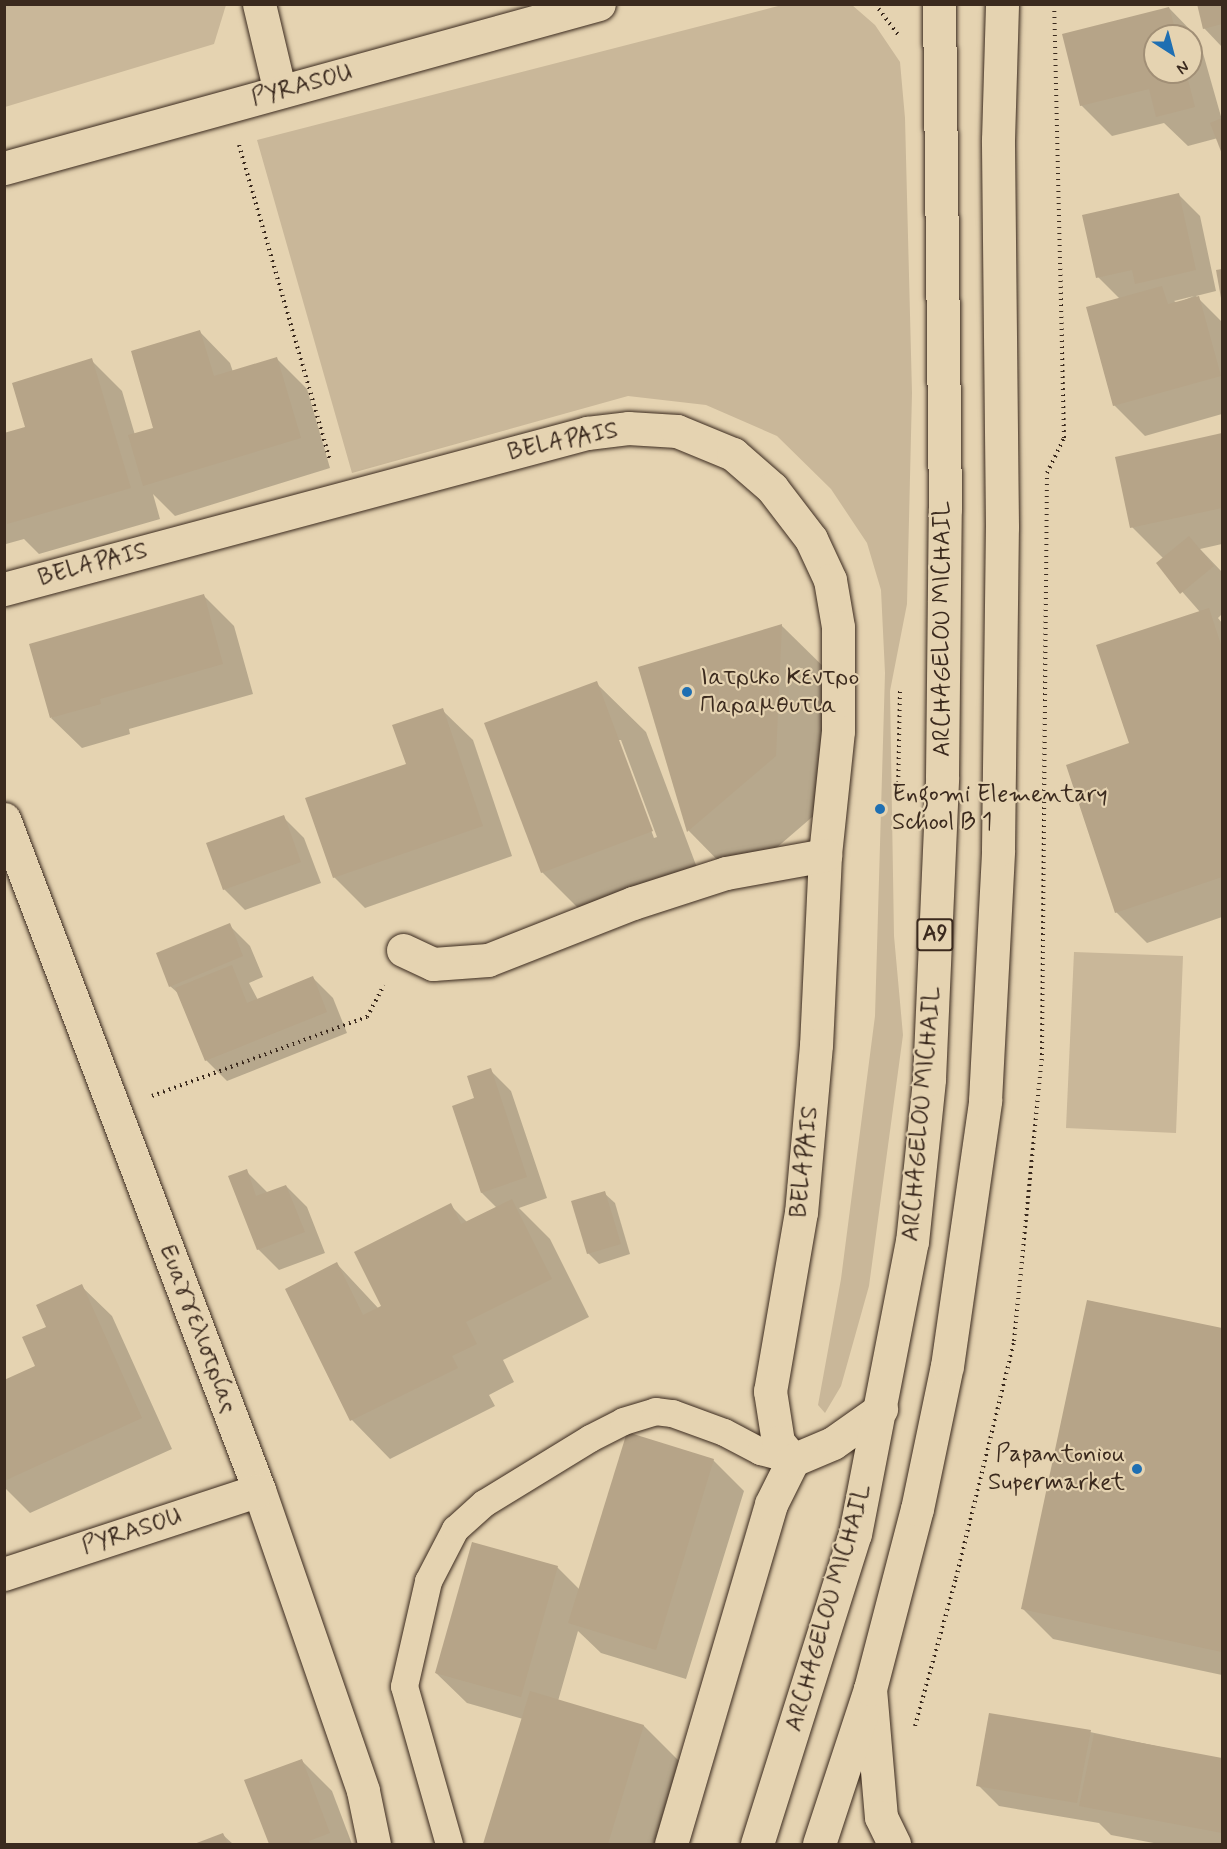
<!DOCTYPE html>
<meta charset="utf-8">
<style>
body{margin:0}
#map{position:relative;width:1227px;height:1849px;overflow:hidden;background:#e5d3b1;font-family:Mynerve,sans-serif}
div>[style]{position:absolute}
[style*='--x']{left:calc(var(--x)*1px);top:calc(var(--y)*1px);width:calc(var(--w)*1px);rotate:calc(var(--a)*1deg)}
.green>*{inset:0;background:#c9b799}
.shadow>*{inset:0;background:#0003}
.building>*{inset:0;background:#b6a488}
.path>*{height:4px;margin-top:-2px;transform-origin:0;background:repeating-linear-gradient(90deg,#3b2a1e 0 1.5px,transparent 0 6px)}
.roads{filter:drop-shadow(0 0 2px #3b2a1e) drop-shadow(0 0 2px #3b2a1e)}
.service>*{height:27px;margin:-13.5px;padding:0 13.5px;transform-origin:13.5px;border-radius:13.5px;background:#e5d3b1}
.minor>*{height:33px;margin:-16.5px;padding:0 16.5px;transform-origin:16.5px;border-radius:16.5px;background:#e5d3b1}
.primary>*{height:33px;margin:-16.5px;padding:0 16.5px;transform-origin:16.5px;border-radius:16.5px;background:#e5d3b1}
.dots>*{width:16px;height:16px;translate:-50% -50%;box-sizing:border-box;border:3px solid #e5d3b1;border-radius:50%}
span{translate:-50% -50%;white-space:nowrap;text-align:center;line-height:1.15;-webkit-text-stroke:4.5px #e5d3b1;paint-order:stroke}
.shield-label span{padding:2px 4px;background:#e5d3b1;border:2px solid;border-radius:4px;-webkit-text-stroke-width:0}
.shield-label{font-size:22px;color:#3b2a1e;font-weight:700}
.street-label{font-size:24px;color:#3b2a1e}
.poi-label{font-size:24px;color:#3b2a1e}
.left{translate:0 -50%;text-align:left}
.right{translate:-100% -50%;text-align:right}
.frame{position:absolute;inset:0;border:6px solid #3b2a1e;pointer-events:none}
.north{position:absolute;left:1143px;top:24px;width:60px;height:60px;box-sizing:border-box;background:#e5d3b1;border:2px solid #a18f76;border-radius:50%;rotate:144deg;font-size:16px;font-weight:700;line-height:24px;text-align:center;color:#3b2a1e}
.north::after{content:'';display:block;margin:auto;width:21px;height:27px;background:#1f6fb2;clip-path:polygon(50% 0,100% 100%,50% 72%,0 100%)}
</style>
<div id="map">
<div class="green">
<i style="clip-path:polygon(5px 4px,226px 4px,226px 5px,214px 44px,5px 107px)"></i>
<i style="clip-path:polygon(782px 5px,852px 5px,875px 25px,900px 62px,905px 118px,912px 393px,907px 604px,890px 691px,894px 936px,903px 1035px,869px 1286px,841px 1386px,825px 1413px,818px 1405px,841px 1279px,875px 1016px,885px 673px,881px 590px,867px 543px,831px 489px,777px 436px,706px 405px,628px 396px,352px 473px,257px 140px)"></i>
<i style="clip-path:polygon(1074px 952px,1183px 956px,1176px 1133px,1066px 1128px)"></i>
</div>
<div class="shadow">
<i style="clip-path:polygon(1198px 4px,1222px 4px,1222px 47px,1204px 28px)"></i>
<i style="clip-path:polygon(evenodd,1169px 8px,1199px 39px,1222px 120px,1222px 150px,1218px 138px,1188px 146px,1164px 123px,1112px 136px,1081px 105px,1169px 8px,1155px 36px,1191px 36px,1191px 72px,1155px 72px,1155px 36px)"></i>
<i style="clip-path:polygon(evenodd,1179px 195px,1200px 216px,1216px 291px,1196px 296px,1222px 322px,1222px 414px,1145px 436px,1114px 405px,1120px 299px,1098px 277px,1179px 195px,1194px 296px,1177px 303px,1174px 301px,1194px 296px)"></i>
<i style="clip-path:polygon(200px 332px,230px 363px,233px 372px,277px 359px,307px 389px,330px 468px,175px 516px,153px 494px,160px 519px,39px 554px,24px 539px,6px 544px,4px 435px,27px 428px,91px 360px,122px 391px,135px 435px,155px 429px)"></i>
<i style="clip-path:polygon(1222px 435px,1222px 544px,1200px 549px,1222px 572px,1222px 614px,1218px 618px,1222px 623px,1222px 917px,1147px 943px,1116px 912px,1130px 744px,1200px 612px,1158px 564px,1164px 559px,1132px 527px,1117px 458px)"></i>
<i style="clip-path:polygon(204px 596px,234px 626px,253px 694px,129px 729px,130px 734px,82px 748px,51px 718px)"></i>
<i style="clip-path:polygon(782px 626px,832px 675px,825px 806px,738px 881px,689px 831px,640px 668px)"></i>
<i style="clip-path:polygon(evenodd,596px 683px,646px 732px,702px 881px,592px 922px,542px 872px,596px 683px,617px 740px,621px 740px,657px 837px,654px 838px,617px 740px)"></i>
<i style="clip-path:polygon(442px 710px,473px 740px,512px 856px,365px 908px,334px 877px)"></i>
<i style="clip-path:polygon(283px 817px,304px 838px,321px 883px,245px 910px,224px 889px)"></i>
<i style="clip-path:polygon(229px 925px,250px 946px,263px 977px,249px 983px,258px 1000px,312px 977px,333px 998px,347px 1033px,227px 1081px,206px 1060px,180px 995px,170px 986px)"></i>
<i style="clip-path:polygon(490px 1070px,511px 1091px,547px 1198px,519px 1208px,550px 1239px,589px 1317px,503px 1360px,514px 1382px,489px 1395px,495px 1406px,390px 1459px,352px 1420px,287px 1289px,337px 1264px,379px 1309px,450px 1205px,467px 1222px,497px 1208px,482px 1193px,476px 1099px)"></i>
<i style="clip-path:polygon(246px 1171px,268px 1193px,286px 1186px,307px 1207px,325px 1253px,279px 1270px,258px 1249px)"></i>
<i style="clip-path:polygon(604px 1193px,615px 1203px,630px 1254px,599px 1264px,588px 1253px)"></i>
<i style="clip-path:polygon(81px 1286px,112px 1316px,172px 1449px,30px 1513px,4px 1487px,4px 1434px,37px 1367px,48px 1327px)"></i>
<i style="clip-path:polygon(1089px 1301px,1222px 1329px,1222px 1675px,1053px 1639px,1023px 1609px)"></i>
<i style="clip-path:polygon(713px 1460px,744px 1491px,686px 1679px,601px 1653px,578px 1631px,558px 1701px,644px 1726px,682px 1764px,657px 1844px,484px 1844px,523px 1719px,467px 1703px,436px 1673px,557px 1567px,580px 1590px)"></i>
<i style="clip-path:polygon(1090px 1732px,1222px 1760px,1222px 1844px,1159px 1844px,1111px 1835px,1099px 1823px,999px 1806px,978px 1785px)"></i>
<i style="clip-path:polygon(301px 1760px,332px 1791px,352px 1844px,270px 1844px,246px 1781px)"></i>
<i style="clip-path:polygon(223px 1835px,233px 1844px,197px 1844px)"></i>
</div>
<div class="building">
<i style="clip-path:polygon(1197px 4px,1222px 4px,1222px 24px,1203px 29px)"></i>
<i style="clip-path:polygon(1169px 7px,1177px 36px,1155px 36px,1155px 72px,1186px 72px,1195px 107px,1156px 117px,1149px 89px,1080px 106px,1062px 34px)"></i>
<i style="clip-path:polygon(1222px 118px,1222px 154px,1210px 123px)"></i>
<i style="clip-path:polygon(1179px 193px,1196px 270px,1135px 284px,1132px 270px,1096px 278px,1082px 215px)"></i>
<i style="clip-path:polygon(1222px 269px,1222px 298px,1221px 298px,1216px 270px)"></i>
<i style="clip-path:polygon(1162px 286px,1168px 304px,1199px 296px,1221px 376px,1113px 406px,1086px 307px)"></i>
<i style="clip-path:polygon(200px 330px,214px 376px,277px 357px,301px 438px,143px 486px,128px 435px,153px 428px,131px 351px)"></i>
<i style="clip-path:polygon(92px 358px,131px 488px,7px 524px,4px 433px,25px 427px,12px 383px)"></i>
<i style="clip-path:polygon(1222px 433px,1222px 508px,1130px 528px,1115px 457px)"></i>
<i style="clip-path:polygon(1189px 536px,1214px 566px,1180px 594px,1156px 563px)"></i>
<i style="clip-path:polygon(204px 594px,223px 664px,100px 699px,101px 704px,50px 718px,29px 644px)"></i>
<i style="clip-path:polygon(1209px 608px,1222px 648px,1222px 877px,1115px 913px,1066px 765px,1129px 743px,1096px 645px)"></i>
<i style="clip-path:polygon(782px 624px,776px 756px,687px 832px,638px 667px)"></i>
<i style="clip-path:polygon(597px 681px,653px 831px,541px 873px,484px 723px)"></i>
<i style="clip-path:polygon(443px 708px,483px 826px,333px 878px,305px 798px,406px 764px,392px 725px)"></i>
<i style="clip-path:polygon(284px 815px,301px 862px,223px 890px,206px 843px)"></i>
<i style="clip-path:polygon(230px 923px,243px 956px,169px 987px,156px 953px)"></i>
<i style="clip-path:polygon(232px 965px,247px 1003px,313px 976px,327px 1012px,205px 1061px,175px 988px)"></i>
<i style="clip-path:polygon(491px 1068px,527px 1177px,481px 1193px,452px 1106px,474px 1098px,467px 1076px)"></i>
<i style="clip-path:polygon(247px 1169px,256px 1196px,286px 1185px,305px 1232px,257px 1250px,228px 1176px)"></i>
<i style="clip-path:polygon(605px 1191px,621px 1244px,587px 1254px,571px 1201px)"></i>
<i style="clip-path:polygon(512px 1199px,552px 1279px,466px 1322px,477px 1344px,452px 1356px,458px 1368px,350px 1421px,285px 1289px,337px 1262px,363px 1315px,381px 1306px,354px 1252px,451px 1203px,461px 1224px)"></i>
<i style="clip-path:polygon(82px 1284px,142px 1418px,4px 1481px,4px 1380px,35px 1366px,22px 1337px,46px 1327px,36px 1305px)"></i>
<i style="clip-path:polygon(1087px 1300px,1222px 1328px,1222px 1652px,1021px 1609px)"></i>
<i style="clip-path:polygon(627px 1432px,714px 1459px,656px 1650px,568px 1623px)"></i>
<i style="clip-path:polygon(472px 1542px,558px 1566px,521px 1697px,435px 1673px)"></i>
<i style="clip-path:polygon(530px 1691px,644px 1725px,608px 1844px,483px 1844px)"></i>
<i style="clip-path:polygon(989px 1713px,1091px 1730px,1077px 1803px,976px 1786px)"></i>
<i style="clip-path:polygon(1094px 1734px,1222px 1758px,1222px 1833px,1079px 1806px)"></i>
<i style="clip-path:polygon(302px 1759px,330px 1833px,309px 1841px,310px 1844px,269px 1844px,244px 1780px)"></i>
<i style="clip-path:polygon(223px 1833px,228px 1844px,194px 1844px)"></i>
</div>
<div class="path">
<i style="--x:875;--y:4;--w:38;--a:53"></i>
<i style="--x:239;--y:145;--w:328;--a:73.9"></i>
<i style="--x:898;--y:795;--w:107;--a:-88.9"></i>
<i style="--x:152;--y:1096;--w:229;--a:-20.2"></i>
<i style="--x:367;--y:1017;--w:36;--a:-62"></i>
<i style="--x:915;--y:1726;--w:154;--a:-74.5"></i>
<i style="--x:956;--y:1578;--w:244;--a:-76.2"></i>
<i style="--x:1014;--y:1341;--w:287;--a:-84.4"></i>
<i style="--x:1042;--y:1055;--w:582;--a:-89.51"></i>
<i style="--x:1047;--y:473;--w:39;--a:-64"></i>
<i style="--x:1064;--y:438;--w:434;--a:-91.3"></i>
</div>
<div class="roads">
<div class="service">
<i style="--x:449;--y:1844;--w:164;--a:-105.9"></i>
<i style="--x:404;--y:1686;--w:108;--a:-77.1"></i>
<i style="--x:428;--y:1581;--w:59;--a:-62.6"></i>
<i style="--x:455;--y:1529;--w:39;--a:-42"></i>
<i style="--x:484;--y:1503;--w:124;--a:-31.5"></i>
<i style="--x:590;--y:1438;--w:37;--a:-27"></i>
<i style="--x:623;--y:1421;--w:34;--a:-17"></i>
<i style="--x:655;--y:1411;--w:17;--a:7"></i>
<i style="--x:672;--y:1413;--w:55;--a:20.1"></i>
<i style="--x:724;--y:1432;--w:41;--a:27.8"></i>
<i style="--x:760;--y:1451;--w:34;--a:15"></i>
</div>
<div class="minor">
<i style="--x:259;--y:4;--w:90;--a:76.6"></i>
<i style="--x:4;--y:168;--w:617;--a:-15.41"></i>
<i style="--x:4;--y:589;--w:604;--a:-14.98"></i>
<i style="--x:587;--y:433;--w:41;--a:-7"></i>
<i style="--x:628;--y:428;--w:49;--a:3.5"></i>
<i style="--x:677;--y:431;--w:61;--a:22.3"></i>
<i style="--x:733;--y:454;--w:52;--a:41.1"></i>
<i style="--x:772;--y:488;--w:64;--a:52.6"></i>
<i style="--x:811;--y:539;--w:45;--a:65.1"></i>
<i style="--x:830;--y:580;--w:48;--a:80.3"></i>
<i style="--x:838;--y:627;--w:104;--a:90"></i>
<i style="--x:838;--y:731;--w:125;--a:96"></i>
<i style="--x:825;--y:855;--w:190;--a:92.7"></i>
<i style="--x:816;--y:1045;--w:168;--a:95.1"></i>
<i style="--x:801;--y:1212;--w:182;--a:99.8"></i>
<i style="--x:770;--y:1391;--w:52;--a:81.1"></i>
<i style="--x:778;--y:1442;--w:23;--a:50"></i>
<i style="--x:4;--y:819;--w:718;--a:69.19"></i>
<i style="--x:259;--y:1490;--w:318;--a:70.9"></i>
<i style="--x:363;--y:1791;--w:54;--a:78.3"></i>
<i style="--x:403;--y:950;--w:33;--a:25"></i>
<i style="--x:433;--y:964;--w:55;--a:-4.2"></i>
<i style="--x:488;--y:960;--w:156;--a:-21.5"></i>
<i style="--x:633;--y:903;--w:98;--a:-17.9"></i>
<i style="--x:726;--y:873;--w:101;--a:-10.3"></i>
<i style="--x:4;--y:1574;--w:268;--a:-18.2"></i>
<i style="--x:870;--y:1689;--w:128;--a:85.1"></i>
<i style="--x:881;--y:1817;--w:30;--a:64"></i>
<i style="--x:671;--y:1844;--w:354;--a:-73.6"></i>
<i style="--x:771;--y:1504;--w:49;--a:-63.4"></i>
<i style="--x:793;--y:1460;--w:43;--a:-23"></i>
<i style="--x:833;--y:1443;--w:59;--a:-35.3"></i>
</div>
<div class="primary">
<i style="--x:757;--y:1844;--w:325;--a:-72.5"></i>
<i style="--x:855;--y:1534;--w:298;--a:-79"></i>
<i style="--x:912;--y:1242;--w:164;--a:-84"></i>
<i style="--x:929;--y:1079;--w:302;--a:-87.5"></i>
<i style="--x:942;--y:777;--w:268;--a:-89.4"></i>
<i style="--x:945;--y:509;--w:505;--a:-90.68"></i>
<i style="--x:819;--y:1844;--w:163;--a:-71.8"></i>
<i style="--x:870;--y:1689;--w:186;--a:-75.4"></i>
<i style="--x:917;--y:1509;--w:146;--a:-78.2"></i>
<i style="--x:947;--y:1366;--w:268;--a:-81.8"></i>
<i style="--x:985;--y:1101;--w:251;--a:-87"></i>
<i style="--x:998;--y:850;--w:323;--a:-89.3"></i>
<i style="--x:1002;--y:527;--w:387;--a:-90.6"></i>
<i style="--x:998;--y:140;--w:136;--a:-88.3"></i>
</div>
</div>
<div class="dots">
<i style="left:687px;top:692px;background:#1f6fb2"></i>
<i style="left:880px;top:809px;background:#1f6fb2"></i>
<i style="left:1137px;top:1469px;background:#1f6fb2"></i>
</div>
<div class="shield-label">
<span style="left:935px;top:935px">A9</span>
</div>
<div class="street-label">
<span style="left:302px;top:86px;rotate:-15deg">PYRASOU</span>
<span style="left:563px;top:442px;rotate:-12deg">BELAPAIS</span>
<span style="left:93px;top:565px;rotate:-15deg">BELAPAIS</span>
<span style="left:943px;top:629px;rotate:-90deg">ARCHAGELOU MICHAIL</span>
<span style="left:922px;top:1114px;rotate:-85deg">ARCHAGELOU MICHAIL</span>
<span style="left:805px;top:1162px;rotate:-84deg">BELAPAIS</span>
<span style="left:198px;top:1329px;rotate:69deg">Ευαγγελιστρίας</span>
<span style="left:132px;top:1532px;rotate:-18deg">PYRASOU</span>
<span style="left:829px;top:1608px;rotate:-74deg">ARCHAGELOU MICHAIL</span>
</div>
<div class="poi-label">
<span class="left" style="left:700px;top:692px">Ιατρικο Κεντρο<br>Παραμθυτια</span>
<span class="left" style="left:892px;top:809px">Engomi Elementary<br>School B 1</span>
<span class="right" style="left:1125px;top:1469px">Papantoniou<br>Supermarket</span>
</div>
<div class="frame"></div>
<div class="north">N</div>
</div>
